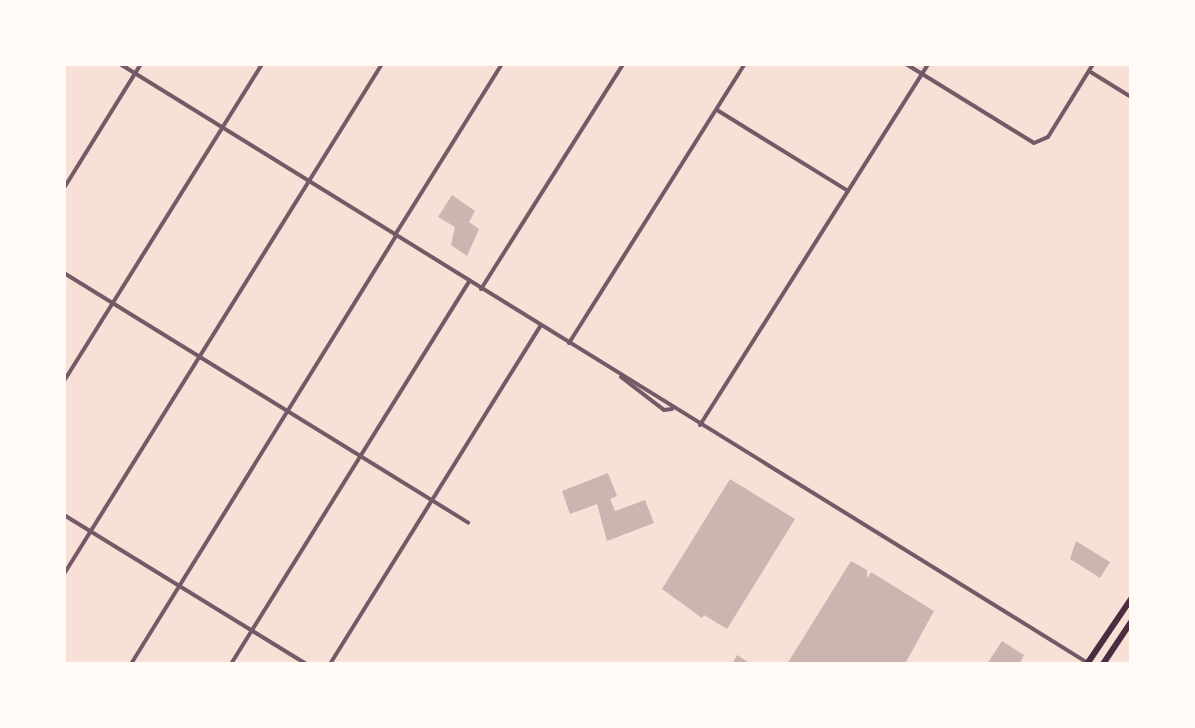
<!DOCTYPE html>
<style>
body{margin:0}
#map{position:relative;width:1195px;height:728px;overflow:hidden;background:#f7e1d7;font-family:Manrope,sans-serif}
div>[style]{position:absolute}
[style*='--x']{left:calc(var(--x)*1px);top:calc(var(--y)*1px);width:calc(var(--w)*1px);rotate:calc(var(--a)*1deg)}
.building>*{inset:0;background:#ccb4b1}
.minor>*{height:4px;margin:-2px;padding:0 2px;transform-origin:2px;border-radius:2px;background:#755966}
.tertiary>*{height:4px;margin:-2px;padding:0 2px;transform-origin:2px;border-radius:2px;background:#755966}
.primary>*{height:6px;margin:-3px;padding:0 3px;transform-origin:3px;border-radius:3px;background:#4a2c40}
span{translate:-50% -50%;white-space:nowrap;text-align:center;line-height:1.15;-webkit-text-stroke:8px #fffaf5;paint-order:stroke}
.frame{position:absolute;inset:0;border:66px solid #fffaf5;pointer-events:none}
</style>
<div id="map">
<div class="building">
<i style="clip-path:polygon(452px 195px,475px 211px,469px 222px,479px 229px,467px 256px,451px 245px,455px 227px,438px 217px)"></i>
<i style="clip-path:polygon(608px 473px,617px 496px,610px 499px,615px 511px,645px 500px,654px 523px,607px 541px,597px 504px,570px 514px,562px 491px)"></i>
<i style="clip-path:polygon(730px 479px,795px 519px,727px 629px,704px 615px,702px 618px,662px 589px)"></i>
<i style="clip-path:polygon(1076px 541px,1110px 562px,1100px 578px,1070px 559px)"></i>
<i style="clip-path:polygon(851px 561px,867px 570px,867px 578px,871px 572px,934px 611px,905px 664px,787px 664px)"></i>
<i style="clip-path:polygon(1002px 641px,1024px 655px,1019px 664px,987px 664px)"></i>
<i style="clip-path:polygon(737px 655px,751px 664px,732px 664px)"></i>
</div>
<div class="minor">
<i style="--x:906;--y:64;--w:150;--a:31.7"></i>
<i style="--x:1034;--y:143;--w:15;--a:-23"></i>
<i style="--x:1048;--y:137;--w:86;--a:-58.3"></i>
<i style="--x:1089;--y:71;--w:49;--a:31.8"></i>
<i style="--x:717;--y:110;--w:154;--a:31.7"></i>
<i style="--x:64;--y:188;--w:146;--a:-58.2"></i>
<i style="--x:395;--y:235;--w:202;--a:-58"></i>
<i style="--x:64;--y:273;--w:475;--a:31.7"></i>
<i style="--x:481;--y:289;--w:266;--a:-57.7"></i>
<i style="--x:569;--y:343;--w:330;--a:-57.8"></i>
<i style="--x:64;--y:381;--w:374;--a:-58"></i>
<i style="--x:700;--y:425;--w:427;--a:-57.7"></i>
<i style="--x:64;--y:515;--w:284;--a:31.6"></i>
<i style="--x:64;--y:574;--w:601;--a:-58.06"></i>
<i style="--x:131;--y:664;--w:503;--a:-58.24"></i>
<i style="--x:231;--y:664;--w:451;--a:-58.1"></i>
<i style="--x:330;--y:664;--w:398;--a:-58.1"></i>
</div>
<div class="tertiary">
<i style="--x:120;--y:64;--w:1138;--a:31.75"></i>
<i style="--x:621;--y:377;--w:54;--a:37.5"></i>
<i style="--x:664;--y:410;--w:8;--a:-7"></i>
</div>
<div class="primary">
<i style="--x:1087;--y:664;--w:78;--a:-55.9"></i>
<i style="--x:1103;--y:664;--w:50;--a:-56.3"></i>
</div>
<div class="frame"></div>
</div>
